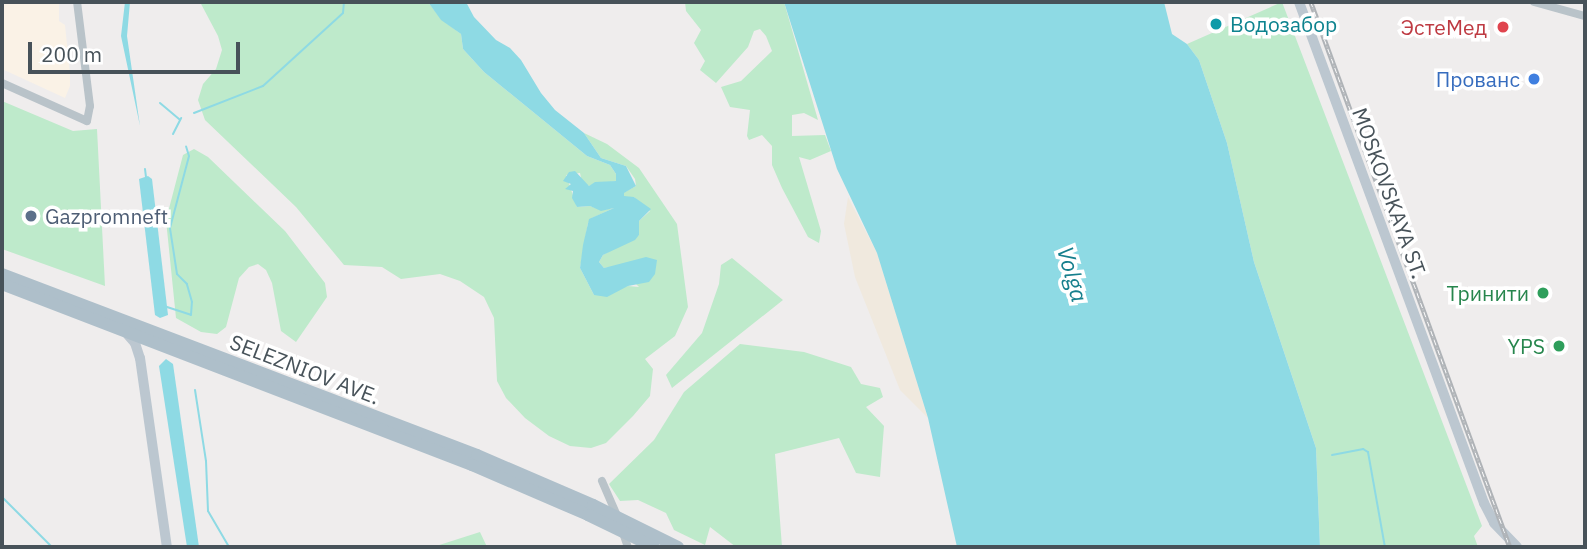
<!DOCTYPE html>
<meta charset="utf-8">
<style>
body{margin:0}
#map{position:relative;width:1587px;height:549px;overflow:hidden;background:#efeded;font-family:"IBM Plex Sans",sans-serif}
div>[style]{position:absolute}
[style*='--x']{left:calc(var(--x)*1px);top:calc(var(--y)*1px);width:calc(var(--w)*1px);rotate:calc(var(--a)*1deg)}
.commercial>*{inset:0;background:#faf2e6}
.green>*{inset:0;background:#beeacb}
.sand>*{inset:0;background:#f0e9de}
.water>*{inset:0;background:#8edae4}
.stream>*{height:2px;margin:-1px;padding:0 1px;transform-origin:1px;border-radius:1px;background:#8edae4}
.minor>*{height:8px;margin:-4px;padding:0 4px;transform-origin:4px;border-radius:4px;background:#b9c3c9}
.secondary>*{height:10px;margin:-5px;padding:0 5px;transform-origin:5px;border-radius:5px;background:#bcc7d0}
.primary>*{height:12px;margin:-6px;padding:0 6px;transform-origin:6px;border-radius:6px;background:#aebfca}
.rail>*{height:4.5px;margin-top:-2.25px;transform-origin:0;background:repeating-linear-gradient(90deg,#fff 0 5px,#afb3b7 0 10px);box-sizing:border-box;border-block:2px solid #afb3b7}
.primary-bridge>*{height:12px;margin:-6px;padding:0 6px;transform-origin:6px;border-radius:6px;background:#aebfca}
.dots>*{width:19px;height:19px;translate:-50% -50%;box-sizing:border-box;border:4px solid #fff;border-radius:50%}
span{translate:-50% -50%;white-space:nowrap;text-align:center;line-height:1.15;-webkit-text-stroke:7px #fff;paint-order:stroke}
.culture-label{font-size:21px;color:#0d838f}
.left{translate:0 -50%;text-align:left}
.health-label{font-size:21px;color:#be3a42}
.right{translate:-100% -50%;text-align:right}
.shop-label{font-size:21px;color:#366cbe}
.street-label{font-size:21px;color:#475259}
.service-label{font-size:21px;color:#4e5e75}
.leisure-label{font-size:21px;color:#27864d}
.water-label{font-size:23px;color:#167f8d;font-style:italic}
.frame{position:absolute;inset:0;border:4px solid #475259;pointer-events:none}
.scale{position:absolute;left:28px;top:42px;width:212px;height:32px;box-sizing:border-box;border:4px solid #475259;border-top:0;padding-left:9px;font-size:21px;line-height:24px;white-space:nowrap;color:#475259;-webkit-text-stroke:5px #fff;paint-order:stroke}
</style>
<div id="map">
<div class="commercial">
<i style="clip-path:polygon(2px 2px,59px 2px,59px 21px,65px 25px,70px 74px,70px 86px,65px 98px,2px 69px)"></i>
</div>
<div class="green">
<i style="clip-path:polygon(200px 2px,428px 2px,441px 19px,461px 34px,463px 49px,484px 72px,587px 156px,610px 165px,616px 174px,616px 181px,589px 186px,582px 182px,580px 173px,566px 175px,577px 207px,590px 206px,601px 210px,614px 208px,592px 218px,588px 223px,580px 268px,594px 295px,628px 286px,639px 287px,618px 266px,604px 268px,599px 262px,603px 255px,639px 235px,639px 221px,650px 211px,634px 197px,624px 197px,623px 193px,636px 186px,635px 179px,626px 166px,601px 158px,584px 133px,607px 144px,639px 168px,677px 224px,688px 307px,675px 336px,645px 359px,653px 369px,650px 396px,633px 416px,606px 443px,591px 448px,570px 446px,549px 436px,525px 418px,506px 398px,497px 381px,494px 318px,484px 297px,460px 281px,440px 274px,401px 279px,382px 267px,344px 265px,296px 207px,205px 120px,198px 100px,203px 84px,216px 69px,222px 50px,218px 36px)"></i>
<i style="clip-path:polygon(685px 2px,784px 2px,818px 120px,804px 113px,792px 115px,792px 136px,825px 135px,831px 151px,810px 160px,799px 157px,821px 231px,819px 243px,808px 237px,782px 188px,772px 165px,772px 146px,762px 135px,749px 140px,747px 136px,750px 110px,730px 107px,721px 87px,741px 81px,772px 51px,766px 36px,760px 29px,754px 31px,748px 47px,716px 83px,700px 70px,705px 61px,694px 43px,701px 30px,686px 11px)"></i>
<i style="clip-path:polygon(1282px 2px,1482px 526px,1474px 536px,1478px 547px,1320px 547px,1316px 448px,1254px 262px,1227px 143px,1199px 60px,1187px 44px)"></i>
<i style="clip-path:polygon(2px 101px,73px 131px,97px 129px,105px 286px,2px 249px)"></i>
<i style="clip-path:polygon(194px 149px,208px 157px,285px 231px,325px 283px,327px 297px,296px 342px,281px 331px,272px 283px,266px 270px,258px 264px,249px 267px,239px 278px,226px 327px,217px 334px,201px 332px,176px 318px,166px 220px,183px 155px)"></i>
<i style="clip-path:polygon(732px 258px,783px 300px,672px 388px,666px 375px,702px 333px,719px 284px,721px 265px)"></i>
<i style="clip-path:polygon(740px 344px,804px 352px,851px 367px,861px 384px,880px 388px,883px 397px,866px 407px,884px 426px,880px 477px,856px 473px,839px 438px,775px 454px,782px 547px,736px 547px,710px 527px,705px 545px,674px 530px,666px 513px,638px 500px,620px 501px,609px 484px,654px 440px,684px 392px)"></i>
<i style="clip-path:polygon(480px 532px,487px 547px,433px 547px)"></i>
</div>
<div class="sand">
<i style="clip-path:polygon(848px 197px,877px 253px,928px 418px,900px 390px,855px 277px,844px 224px)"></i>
</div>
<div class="water">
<i style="clip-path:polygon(125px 2px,130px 2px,127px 36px,140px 126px,121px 36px)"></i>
<i style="clip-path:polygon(428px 2px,466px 2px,474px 17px,496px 40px,510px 48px,521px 60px,541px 93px,555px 110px,584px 133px,601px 158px,626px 166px,636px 186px,624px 193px,624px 196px,634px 197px,651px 209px,639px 221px,639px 235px,635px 240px,603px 255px,599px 262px,604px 268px,646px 257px,657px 260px,655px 274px,649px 282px,628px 286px,607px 297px,594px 295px,580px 268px,583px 245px,589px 219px,614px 208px,601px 211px,590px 206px,577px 207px,572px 198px,573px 191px,565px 189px,571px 184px,563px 181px,569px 172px,575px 171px,589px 186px,595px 182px,616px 181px,616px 174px,610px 165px,587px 156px,484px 72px,463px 49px,461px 34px,441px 20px)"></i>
<i style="clip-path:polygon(784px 2px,1164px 2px,1172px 34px,1187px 44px,1199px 60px,1227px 143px,1254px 262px,1316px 448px,1320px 547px,957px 547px,928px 418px,877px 253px,837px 169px)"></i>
<i style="clip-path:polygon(148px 176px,152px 179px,168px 315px,160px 318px,155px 315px,139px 179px)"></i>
<i style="clip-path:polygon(166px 359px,173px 364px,199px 547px,187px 547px,159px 366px)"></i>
</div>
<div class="stream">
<i style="--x:160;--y:103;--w:26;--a:40"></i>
<i style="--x:194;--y:113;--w:74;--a:-21.4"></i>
<i style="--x:263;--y:86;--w:108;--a:-42.4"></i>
<i style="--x:343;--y:13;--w:11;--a:-85"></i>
<i style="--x:173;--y:134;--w:18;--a:-63"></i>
<i style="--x:145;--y:169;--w:8;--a:83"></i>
<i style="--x:167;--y:307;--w:25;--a:18"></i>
<i style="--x:191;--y:315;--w:13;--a:-86"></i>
<i style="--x:192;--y:302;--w:19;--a:-106"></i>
<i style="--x:187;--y:284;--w:14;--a:-135"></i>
<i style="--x:177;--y:274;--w:47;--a:-98.7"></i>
<i style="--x:170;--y:228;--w:74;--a:-75.2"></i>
<i style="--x:189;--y:156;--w:10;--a:-107"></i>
<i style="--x:195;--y:390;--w:72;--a:81.2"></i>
<i style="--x:206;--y:461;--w:50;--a:87.7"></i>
<i style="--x:208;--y:511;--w:42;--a:59.7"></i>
<i style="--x:1332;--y:455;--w:32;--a:-11"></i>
<i style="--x:1363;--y:449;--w:6;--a:31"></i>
<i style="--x:1368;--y:452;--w:97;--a:79.9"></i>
<i style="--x:2;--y:497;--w:71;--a:45"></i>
</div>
<div class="minor">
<i style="--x:1534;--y:2;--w:53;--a:15.4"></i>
<i style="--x:2;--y:83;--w:93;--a:24.1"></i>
<i style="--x:87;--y:121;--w:15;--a:-79"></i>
<i style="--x:90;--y:106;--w:105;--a:-97.1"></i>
<i style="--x:602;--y:481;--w:40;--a:66.6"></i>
<i style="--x:622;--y:530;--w:18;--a:71"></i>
</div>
<div class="secondary">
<i style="--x:1299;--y:2;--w:534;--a:69.73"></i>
<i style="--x:1484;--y:503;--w:22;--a:63"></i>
<i style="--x:1494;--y:523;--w:33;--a:46"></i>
<i style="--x:128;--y:335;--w:11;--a:49"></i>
<i style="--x:135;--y:343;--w:16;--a:72"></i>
<i style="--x:140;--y:358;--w:191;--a:81.9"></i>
</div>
<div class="primary">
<i style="--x:2;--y:274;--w:508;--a:20.86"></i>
<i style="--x:477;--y:455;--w:126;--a:23.3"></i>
<i style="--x:2;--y:284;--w:504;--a:21.06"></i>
<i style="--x:472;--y:465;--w:126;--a:23.3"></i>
</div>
<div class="rail">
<i style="--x:1311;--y:2;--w:580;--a:69.94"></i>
</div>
<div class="primary-bridge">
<i style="--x:593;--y:505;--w:95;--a:26.3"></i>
<i style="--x:588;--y:515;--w:73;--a:25.9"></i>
</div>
<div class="dots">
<i style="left:1216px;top:24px;background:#0f9aa8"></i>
<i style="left:1503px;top:27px;background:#e0444e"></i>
<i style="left:1534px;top:79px;background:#3f7fe0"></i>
<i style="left:31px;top:216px;background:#5c6f8a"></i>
<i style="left:1543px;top:293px;background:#2e9e5b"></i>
<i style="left:1559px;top:346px;background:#2e9e5b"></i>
</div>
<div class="culture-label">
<span class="left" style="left:1230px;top:24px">Водозабор</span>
</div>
<div class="health-label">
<span class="right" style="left:1487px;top:27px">ЭстеМед</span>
</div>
<div class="shop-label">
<span class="right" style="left:1520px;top:79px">Прованс</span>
</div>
<div class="street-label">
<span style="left:1390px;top:193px;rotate:70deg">MOSKOVSKAYA ST.</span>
<span style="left:305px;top:369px;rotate:21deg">SELEZNIOV AVE.</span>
</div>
<div class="service-label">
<span class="left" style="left:45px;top:216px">Gazpromneft</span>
</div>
<div class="leisure-label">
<span class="right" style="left:1529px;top:293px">Тринити</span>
<span class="right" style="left:1545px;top:346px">YPS</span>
</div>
<div class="water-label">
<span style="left:1073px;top:274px;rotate:74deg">Volga</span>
</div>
<div class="frame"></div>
<div class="scale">200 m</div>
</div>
